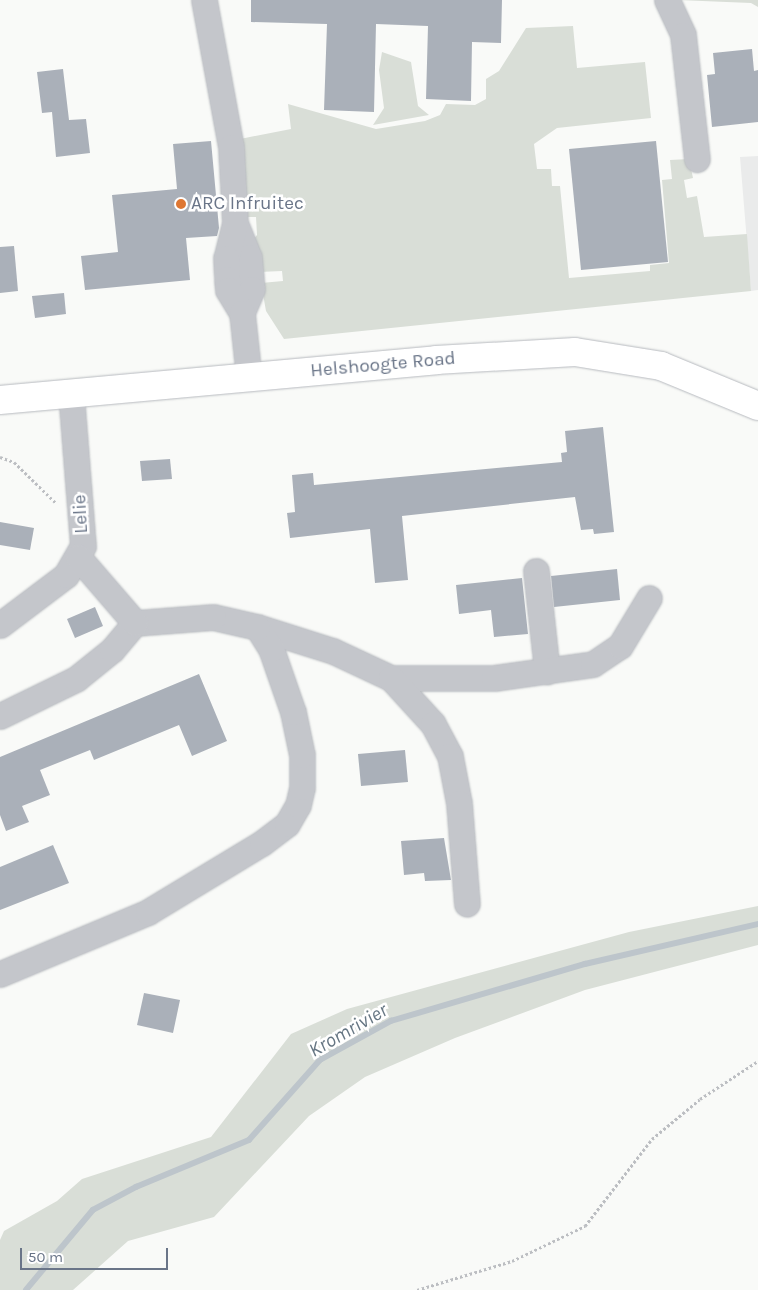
<!DOCTYPE html>
<style>
body{margin:0}
#map{position:relative;width:758px;height:1290px;overflow:hidden;background:#f9faf8;font-family:Karla,sans-serif}
div>[style]{position:absolute}
[style*='--x']{left:calc(var(--x)*1px);top:calc(var(--y)*1px);width:calc(var(--w)*1px);rotate:calc(var(--a)*1deg)}
.built>*{inset:0;background:#eaebeb}
.green>*{inset:0;background:#d9ded7}
.stream>*{height:5.5px;margin:-2.75px;padding:0 2.75px;transform-origin:2.75px;border-radius:2.75px;background:#bdc5cb}
.building>*{inset:0;background:#aab0b9}
.path>*{height:3px;margin-top:-1.5px;transform-origin:0;background:repeating-linear-gradient(90deg,#bcbec2 0 2.5px,transparent 0 5px)}
.roads{filter:drop-shadow(0 0 1px #b7babf) drop-shadow(0 0 1px #b7babf)}
.minor>*{height:25px;margin:-12.5px;padding:0 12.5px;transform-origin:12.5px;border-radius:12.5px;background:#c4c6cb}
.major>*{height:28px;margin:-14px;padding:0 14px;transform-origin:14px;border-radius:14px;background:#fff}
.dots>*{width:14px;height:14px;translate:-50% -50%;box-sizing:border-box;border:2px solid #fff;border-radius:50%}
span{translate:-50% -50%;white-space:nowrap;text-align:center;line-height:1.15;-webkit-text-stroke:5px #fff;paint-order:stroke}
.poi-label{font-size:19px;color:#6a7588}
.left{translate:0 -50%;text-align:left}
.street-label{font-size:19px;color:#6a7588}
.water-label{font-size:20px;color:#667683;font-style:italic}
.scale{position:absolute;left:20px;top:1248px;width:148px;height:22px;box-sizing:border-box;border:2px solid #6a7588;border-top:0;padding-left:6px;font-size:15px;line-height:18px;white-space:nowrap;color:#6a7588;-webkit-text-stroke:4px #fff;paint-order:stroke}
</style>
<div id="map">
<div class="built">
<i style="clip-path:polygon(758px 156px,758px 290px,751px 291px,740px 157px)"></i>
</div>
<div class="green">
<i style="clip-path:polygon(678px 0,758px 0,758px 7px,751px 3px)"></i>
<i style="clip-path:polygon(573px 26px,577px 68px,645px 62px,651px 118px,557px 128px,534px 144px,537px 169px,551px 169px,552px 186px,560px 186px,569px 278px,650px 271px,650px 265px,669px 263px,662px 180px,672px 179px,670px 160px,689px 159px,693px 178px,684px 180px,687px 198px,697px 196px,704px 237px,747px 234px,751px 291px,284px 339px,266px 311px,261px 283px,283px 281px,282px 271px,259px 272px,253px 240px,257px 235px,256px 217px,245px 217px,240px 139px,291px 129px,288px 104px,376px 129px,425px 121px,440px 115px,446px 104px,475px 105px,486px 99px,486px 79px,499px 71px,526px 28px)"></i>
<i style="clip-path:polygon(382px 52px,411px 62px,418px 106px,429px 115px,373px 125px,384px 108px,379px 70px)"></i>
<i style="clip-path:polygon(758px 906px,758px 945px,585px 990px,455px 1038px,365px 1077px,309px 1116px,214px 1217px,128px 1241px,73px 1290px,0 1290px,0 1240px,4px 1231px,57px 1201px,82px 1179px,211px 1137px,291px 1034px,347px 1009px,629px 932px)"></i>
</div>
<div class="stream">
<i style="--x:26;--y:1290;--w:104;--a:-50.1"></i>
<i style="--x:93;--y:1210;--w:49;--a:-28.1"></i>
<i style="--x:136;--y:1187;--w:122;--a:-22.6"></i>
<i style="--x:249;--y:1140;--w:107;--a:-48.4"></i>
<i style="--x:320;--y:1060;--w:81;--a:-28.8"></i>
<i style="--x:391;--y:1021;--w:202;--a:-16.4"></i>
<i style="--x:585;--y:964;--w:178;--a:-13"></i>
</div>
<div class="building">
<i style="clip-path:polygon(251px 0,502px 0,501px 43px,472px 42px,471px 101px,426px 99px,428px 26px,376px 24px,374px 112px,324px 110px,327px 24px,251px 22px)"></i>
<i style="clip-path:polygon(752px 49px,754px 71px,758px 70px,758px 122px,712px 127px,707px 75px,715px 74px,713px 53px)"></i>
<i style="clip-path:polygon(63px 69px,69px 120px,86px 119px,90px 153px,56px 157px,52px 112px,42px 113px,37px 72px)"></i>
<i style="clip-path:polygon(211px 141px,219px 228px,217px 236px,186px 238px,190px 280px,85px 290px,81px 256px,118px 252px,112px 195px,177px 189px,173px 144px)"></i>
<i style="clip-path:polygon(656px 141px,668px 262px,581px 270px,569px 149px)"></i>
<i style="clip-path:polygon(14px 246px,18px 291px,0 293px,0 247px)"></i>
<i style="clip-path:polygon(64px 293px,66px 314px,35px 318px,32px 296px)"></i>
<i style="clip-path:polygon(603px 427px,614px 532px,594px 534px,593px 529px,581px 530px,575px 497px,402px 516px,408px 580px,375px 583px,370px 529px,290px 538px,287px 513px,295px 512px,292px 475px,313px 473px,314px 485px,562px 462px,561px 453px,567px 452px,565px 431px)"></i>
<i style="clip-path:polygon(170px 459px,172px 479px,142px 481px,140px 461px)"></i>
<i style="clip-path:polygon(0 522px,34px 528px,30px 550px,0 545px)"></i>
<i style="clip-path:polygon(617px 569px,620px 600px,554px 607px,551px 576px)"></i>
<i style="clip-path:polygon(522px 578px,528px 634px,494px 637px,491px 610px,459px 614px,456px 585px)"></i>
<i style="clip-path:polygon(95px 607px,103px 626px,75px 638px,67px 619px)"></i>
<i style="clip-path:polygon(199px 674px,227px 741px,192px 756px,179px 725px,94px 760px,90px 750px,40px 770px,50px 795px,22px 806px,29px 822px,6px 831px,0 815px,0 757px)"></i>
<i style="clip-path:polygon(405px 750px,408px 782px,361px 786px,358px 754px)"></i>
<i style="clip-path:polygon(444px 838px,451px 880px,425px 881px,424px 873px,404px 875px,401px 841px)"></i>
<i style="clip-path:polygon(53px 845px,69px 883px,0 910px,0 867px)"></i>
<i style="clip-path:polygon(144px 993px,180px 1000px,173px 1033px,137px 1025px)"></i>
</div>
<div class="path">
<i style="--x:0;--y:457;--w:15;--a:20"></i>
<i style="--x:14;--y:462;--w:59;--a:44.3"></i>
<i style="--x:417;--y:1290;--w:99;--a:-17"></i>
<i style="--x:512;--y:1261;--w:81;--a:-25.6"></i>
<i style="--x:585;--y:1226;--w:110;--a:-52.4"></i>
<i style="--x:652;--y:1139;--w:62;--a:-39.8"></i>
<i style="--x:700;--y:1099;--w:69;--a:-33.2"></i>
</div>
<div class="roads">
<div class="minor">
<i style="--x:204;--y:0;--w:149;--a:79.6"></i>
<i style="--x:231;--y:147;--w:76;--a:87"></i>
<i style="--x:235;--y:223;--w:37;--a:68"></i>
<i style="--x:249;--y:257;--w:32;--a:85"></i>
<i style="--x:252;--y:289;--w:26;--a:113"></i>
<i style="--x:667;--y:0;--w:38;--a:65"></i>
<i style="--x:683;--y:35;--w:125;--a:83.6"></i>
<i style="--x:235;--y:223;--w:36;--a:104"></i>
<i style="--x:226;--y:258;--w:21;--a:87"></i>
<i style="--x:227;--y:279;--w:11;--a:85"></i>
<i style="--x:228;--y:290;--w:27;--a:59"></i>
<i style="--x:242;--y:313;--w:65;--a:83.9"></i>
<i style="--x:536;--y:571;--w:101;--a:83.7"></i>
<i style="--x:0;--y:625;--w:83;--a:-37.1"></i>
<i style="--x:66;--y:575;--w:34;--a:-60"></i>
<i style="--x:83;--y:546;--w:151;--a:-94.5"></i>
<i style="--x:257;--y:627;--w:80;--a:17.5"></i>
<i style="--x:333;--y:651;--w:64;--a:25"></i>
<i style="--x:391;--y:678;--w:103;--a:0"></i>
<i style="--x:494;--y:678;--w:100;--a:-8"></i>
<i style="--x:593;--y:664;--w:32;--a:-34"></i>
<i style="--x:620;--y:646;--w:56;--a:-58.9"></i>
<i style="--x:391;--y:678;--w:62;--a:47.6"></i>
<i style="--x:433;--y:724;--w:36;--a:62"></i>
<i style="--x:450;--y:756;--w:48;--a:79.2"></i>
<i style="--x:459;--y:803;--w:101;--a:85.5"></i>
<i style="--x:0;--y:716;--w:85;--a:-26"></i>
<i style="--x:76;--y:679;--w:46;--a:-38.9"></i>
<i style="--x:112;--y:650;--w:35;--a:-50"></i>
<i style="--x:0;--y:974;--w:160;--a:-22.7"></i>
<i style="--x:148;--y:912;--w:133;--a:-31.2"></i>
<i style="--x:262;--y:843;--w:31;--a:-37"></i>
<i style="--x:287;--y:824;--w:22;--a:-60"></i>
<i style="--x:298;--y:805;--w:18;--a:-77"></i>
<i style="--x:302;--y:787;--w:32;--a:-90"></i>
<i style="--x:302;--y:755;--w:44;--a:-101.8"></i>
<i style="--x:293;--y:712;--w:67;--a:-109.2"></i>
<i style="--x:271;--y:649;--w:26;--a:-122"></i>
<i style="--x:257;--y:627;--w:45;--a:-167.2"></i>
<i style="--x:213;--y:617;--w:78;--a:175.6"></i>
<i style="--x:135;--y:623;--w:87;--a:-130.8"></i>
</div>
<div class="major">
<i style="--x:0;--y:400;--w:438;--a:-5.2"></i>
<i style="--x:436;--y:360;--w:139;--a:-3.3"></i>
<i style="--x:575;--y:352;--w:87;--a:9.2"></i>
<i style="--x:661;--y:366;--w:105;--a:22.4"></i>
</div>
</div>
<div class="dots">
<i style="left:181px;top:204px;background:#de7733"></i>
</div>
<div class="poi-label">
<span class="left" style="left:191px;top:204px">ARC Infruitec</span>
</div>
<div class="street-label">
<span style="left:383px;top:365px;rotate:-5deg">Helshoogte Road</span>
<span style="left:81px;top:514px;rotate:-93deg">Lelie</span>
</div>
<div class="water-label">
<span style="left:348px;top:1030px;rotate:-30deg">Kromrivier</span>
</div>
<div class="scale">50 m</div>
</div>
